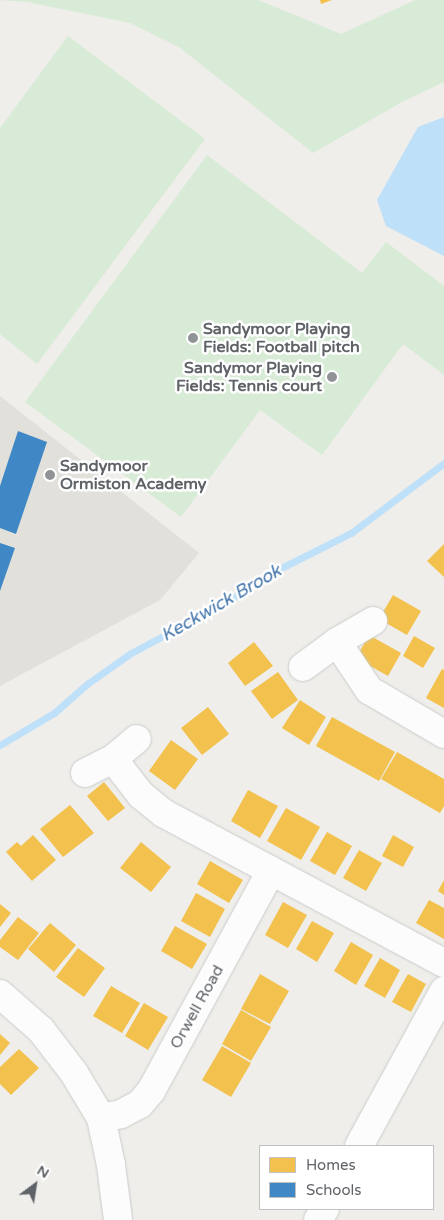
<!DOCTYPE html>
<style>
body{margin:0}
#map{position:relative;width:444px;height:1220px;overflow:hidden;background:#efeeea;font-family:"Varela Round",sans-serif}
div>[style]{position:absolute}
[style*='--x']{left:calc(var(--x)*1px);top:calc(var(--y)*1px);width:calc(var(--w)*1px);rotate:calc(var(--a)*1deg)}
.education>*{inset:0;background:#e2e0da}
.green>*{inset:0;background:#d8ebd6}
.water>*{inset:0;background:#bfe0f9}
.homes>*{inset:0;background:#f2c14e}
.schools>*{inset:0;background:#3f88c5}
.stream>*{height:7px;margin:-3.5px;padding:0 3.5px;transform-origin:3.5px;border-radius:3.5px;background:#bfe0f9}
.roads{filter:drop-shadow(0 0 1px #cbcccc) drop-shadow(0 0 1px #cbcccc)}
.minor>*{height:28px;margin:-14px;padding:0 14px;transform-origin:14px;border-radius:14px;background:#fdfcfc}
.dots>*{width:14px;height:14px;translate:-50% -50%;box-sizing:border-box;border:2px solid #fff;border-radius:50%}
span{translate:-50% -50%;white-space:nowrap;text-align:center;line-height:1.15;-webkit-text-stroke:5px #fff;paint-order:stroke}
.poi-label{font-size:16px;color:#5f6368;font-weight:700}
.left{translate:0 -50%;text-align:left}
.right{translate:-100% -50%;text-align:right}
.street-label{font-size:16px;color:#5f6368}
.water-label{font-size:18px;color:#4174aa;font-style:italic}
.legend{position:absolute;left:259px;top:1145px;width:175px;height:65px;box-sizing:border-box;background:#fff;border:1px solid #bfc1c3;margin:0;padding:6px 9px;list-style:none;font-size:15px;color:#5f6368}
.legend li{display:flex;align-items:center;gap:10px;height:25px}
.legend b{width:25px;border:1px solid #bfc1c3}
.north{position:absolute;left:10px;top:1160px;width:50px;height:50px;-webkit-text-stroke:4px #fff;paint-order:stroke;rotate:31deg;font-size:14px;font-weight:700;line-height:20px;text-align:center;color:#5f6368}
.north::after{content:'';display:block;margin:auto;width:18px;height:22px;background:#5f6368;clip-path:polygon(50% 0,100% 100%,50% 72%,0 100%)}
</style>
<div id="map">
<div class="education">
<i style="clip-path:polygon(0 396px,199px 553px,160px 600px,0 686px)"></i>
</div>
<div class="green">
<i style="clip-path:polygon(0 0,258px 0,341px 34px,415px 0,444px 0,444px 82px,402px 102px,313px 153px,179px 47px,130px 23px,27px 2px)"></i>
<i style="clip-path:polygon(68px 36px,205px 139px,37px 364px,0 334px,0 128px)"></i>
<i style="clip-path:polygon(207px 155px,362px 273px,386px 242px,444px 286px,444px 375px,403px 344px,322px 455px,260px 410px,181px 517px,25px 402px)"></i>
</div>
<div class="water">
<i style="clip-path:polygon(444px 117px,444px 256px,386px 226px,377px 200px,418px 127px)"></i>
</div>
<div class="homes">
<i style="clip-path:polygon(320px 0,332px 0,321px 4px)"></i>
<i style="clip-path:polygon(444px 544px,444px 577px,427px 561px)"></i>
<i style="clip-path:polygon(393px 595px,421px 611px,407px 635px,379px 619px)"></i>
<i style="clip-path:polygon(369px 635px,401px 653px,388px 676px,356px 658px)"></i>
<i style="clip-path:polygon(414px 636px,435px 648px,423px 668px,403px 656px)"></i>
<i style="clip-path:polygon(254px 642px,273px 666px,245px 686px,228px 663px)"></i>
<i style="clip-path:polygon(442px 669px,444px 670px,444px 708px,426px 698px)"></i>
<i style="clip-path:polygon(278px 672px,298px 700px,272px 719px,251px 691px)"></i>
<i style="clip-path:polygon(300px 700px,326px 717px,309px 745px,282px 728px)"></i>
<i style="clip-path:polygon(208px 707px,229px 734px,202px 755px,181px 728px)"></i>
<i style="clip-path:polygon(332px 717px,395px 752px,379px 781px,316px 746px)"></i>
<i style="clip-path:polygon(171px 740px,198px 759px,175px 790px,149px 771px)"></i>
<i style="clip-path:polygon(397px 752px,444px 779px,444px 806px,440px 813px,381px 779px)"></i>
<i style="clip-path:polygon(104px 782px,125px 808px,108px 821px,87px 796px)"></i>
<i style="clip-path:polygon(248px 790px,278px 806px,260px 838px,231px 821px)"></i>
<i style="clip-path:polygon(70px 805px,94px 833px,63px 857px,40px 829px)"></i>
<i style="clip-path:polygon(286px 808px,320px 827px,301px 860px,267px 841px)"></i>
<i style="clip-path:polygon(327px 832px,352px 846px,335px 875px,310px 861px)"></i>
<i style="clip-path:polygon(33px 835px,56px 860px,32px 881px,6px 852px,17px 842px,21px 846px)"></i>
<i style="clip-path:polygon(393px 835px,414px 847px,403px 867px,382px 856px)"></i>
<i style="clip-path:polygon(141px 842px,171px 867px,151px 892px,120px 868px)"></i>
<i style="clip-path:polygon(359px 850px,382px 863px,366px 891px,343px 878px)"></i>
<i style="clip-path:polygon(210px 861px,243px 880px,229px 903px,197px 884px)"></i>
<i style="clip-path:polygon(444px 880px,444px 895px,438px 891px)"></i>
<i style="clip-path:polygon(196px 893px,225px 909px,210px 937px,181px 921px)"></i>
<i style="clip-path:polygon(429px 900px,444px 908px,444px 939px,416px 923px)"></i>
<i style="clip-path:polygon(283px 902px,307px 915px,288px 948px,265px 935px)"></i>
<i style="clip-path:polygon(0 904px,11px 913px,0 927px)"></i>
<i style="clip-path:polygon(18px 917px,39px 933px,18px 960px,0 947px,0 940px)"></i>
<i style="clip-path:polygon(312px 921px,334px 933px,317px 962px,296px 949px)"></i>
<i style="clip-path:polygon(50px 923px,76px 945px,54px 972px,28px 949px)"></i>
<i style="clip-path:polygon(175px 926px,207px 944px,192px 969px,161px 951px)"></i>
<i style="clip-path:polygon(351px 942px,373px 955px,356px 985px,334px 971px)"></i>
<i style="clip-path:polygon(78px 948px,105px 968px,84px 997px,56px 977px)"></i>
<i style="clip-path:polygon(380px 958px,400px 970px,385px 998px,364px 986px)"></i>
<i style="clip-path:polygon(260px 974px,289px 991px,270px 1024px,241px 1009px)"></i>
<i style="clip-path:polygon(408px 974px,426px 984px,411px 1012px,392px 1002px)"></i>
<i style="clip-path:polygon(111px 986px,140px 1003px,122px 1033px,93px 1016px)"></i>
<i style="clip-path:polygon(144px 1003px,168px 1017px,148px 1050px,125px 1036px)"></i>
<i style="clip-path:polygon(241px 1010px,271px 1027px,251px 1061px,222px 1044px)"></i>
<i style="clip-path:polygon(0 1034px,10px 1043px,0 1055px)"></i>
<i style="clip-path:polygon(222px 1046px,251px 1063px,231px 1097px,202px 1080px)"></i>
<i style="clip-path:polygon(19px 1049px,39px 1068px,11px 1095px,0 1084px,0 1067px)"></i>
</div>
<div class="schools">
<i style="clip-path:polygon(18px 431px,47px 442px,16px 534px,0 528px,0 486px)"></i>
<i style="clip-path:polygon(0 543px,15px 548px,0 591px)"></i>
</div>
<div class="stream">
<i style="--x:0;--y:745;--w:63;--a:-30.7"></i>
<i style="--x:54;--y:713;--w:44;--a:-41.3"></i>
<i style="--x:87;--y:684;--w:54;--a:-35.2"></i>
<i style="--x:131;--y:653;--w:109;--a:-28"></i>
<i style="--x:227;--y:602;--w:53;--a:-33.4"></i>
<i style="--x:271;--y:573;--w:89;--a:-26.6"></i>
<i style="--x:351;--y:533;--w:116;--a:-37"></i>
</div>
<div class="roads">
<div class="minor">
<i style="--x:373;--y:621;--w:42;--a:149.7"></i>
<i style="--x:337;--y:642;--w:58;--a:56.3"></i>
<i style="--x:369;--y:690;--w:87;--a:30.4"></i>
<i style="--x:303;--y:667;--w:42;--a:-36.3"></i>
<i style="--x:113;--y:759;--w:46;--a:52.1"></i>
<i style="--x:141;--y:795;--w:28;--a:39"></i>
<i style="--x:163;--y:813;--w:319;--a:28.1"></i>
<i style="--x:85;--y:773;--w:31;--a:-27"></i>
<i style="--x:113;--y:759;--w:31;--a:-40"></i>
<i style="--x:0;--y:994;--w:55;--a:41.3"></i>
<i style="--x:41;--y:1030;--w:54;--a:52.5"></i>
<i style="--x:74;--y:1073;--w:52;--a:59"></i>
<i style="--x:101;--y:1118;--w:48;--a:78"></i>
<i style="--x:111;--y:1165;--w:55;--a:82.7"></i>
<i style="--x:101;--y:1118;--w:20;--a:-11"></i>
<i style="--x:121;--y:1114;--w:21;--a:-28"></i>
<i style="--x:140;--y:1104;--w:17;--a:-50"></i>
<i style="--x:151;--y:1091;--w:251;--a:-61.4"></i>
<i style="--x:359;--y:1146;--w:177;--a:-61.3"></i>
<i style="--x:318;--y:1220;--w:13;--a:-58"></i>
</div>
</div>
<div class="dots">
<i style="left:193px;top:338px;background:#919496"></i>
<i style="left:332px;top:377px;background:#919496"></i>
<i style="left:50px;top:475px;background:#919496"></i>
</div>
<div class="poi-label">
<span class="left" style="left:203px;top:338px">Sandymoor Playing<br>Fields: Football pitch</span>
<span class="right" style="left:322px;top:377px">Sandymor Playing<br>Fields: Tennis court</span>
<span class="left" style="left:60px;top:475px">Sandymoor<br>Ormiston Academy</span>
</div>
<div class="street-label">
<span style="left:197px;top:1007px;rotate:-61deg">Orwell Road</span>
</div>
<div class="water-label">
<span style="left:221px;top:603px;rotate:-30deg">Keckwick Brook</span>
</div>
<ul class="legend">
<li><b style="height:14px;background:#f2c14e"></b>Homes</li>
<li><b style="height:14px;background:#3f88c5"></b>Schools</li>
</ul>
<div class="north">N</div>
</div>
